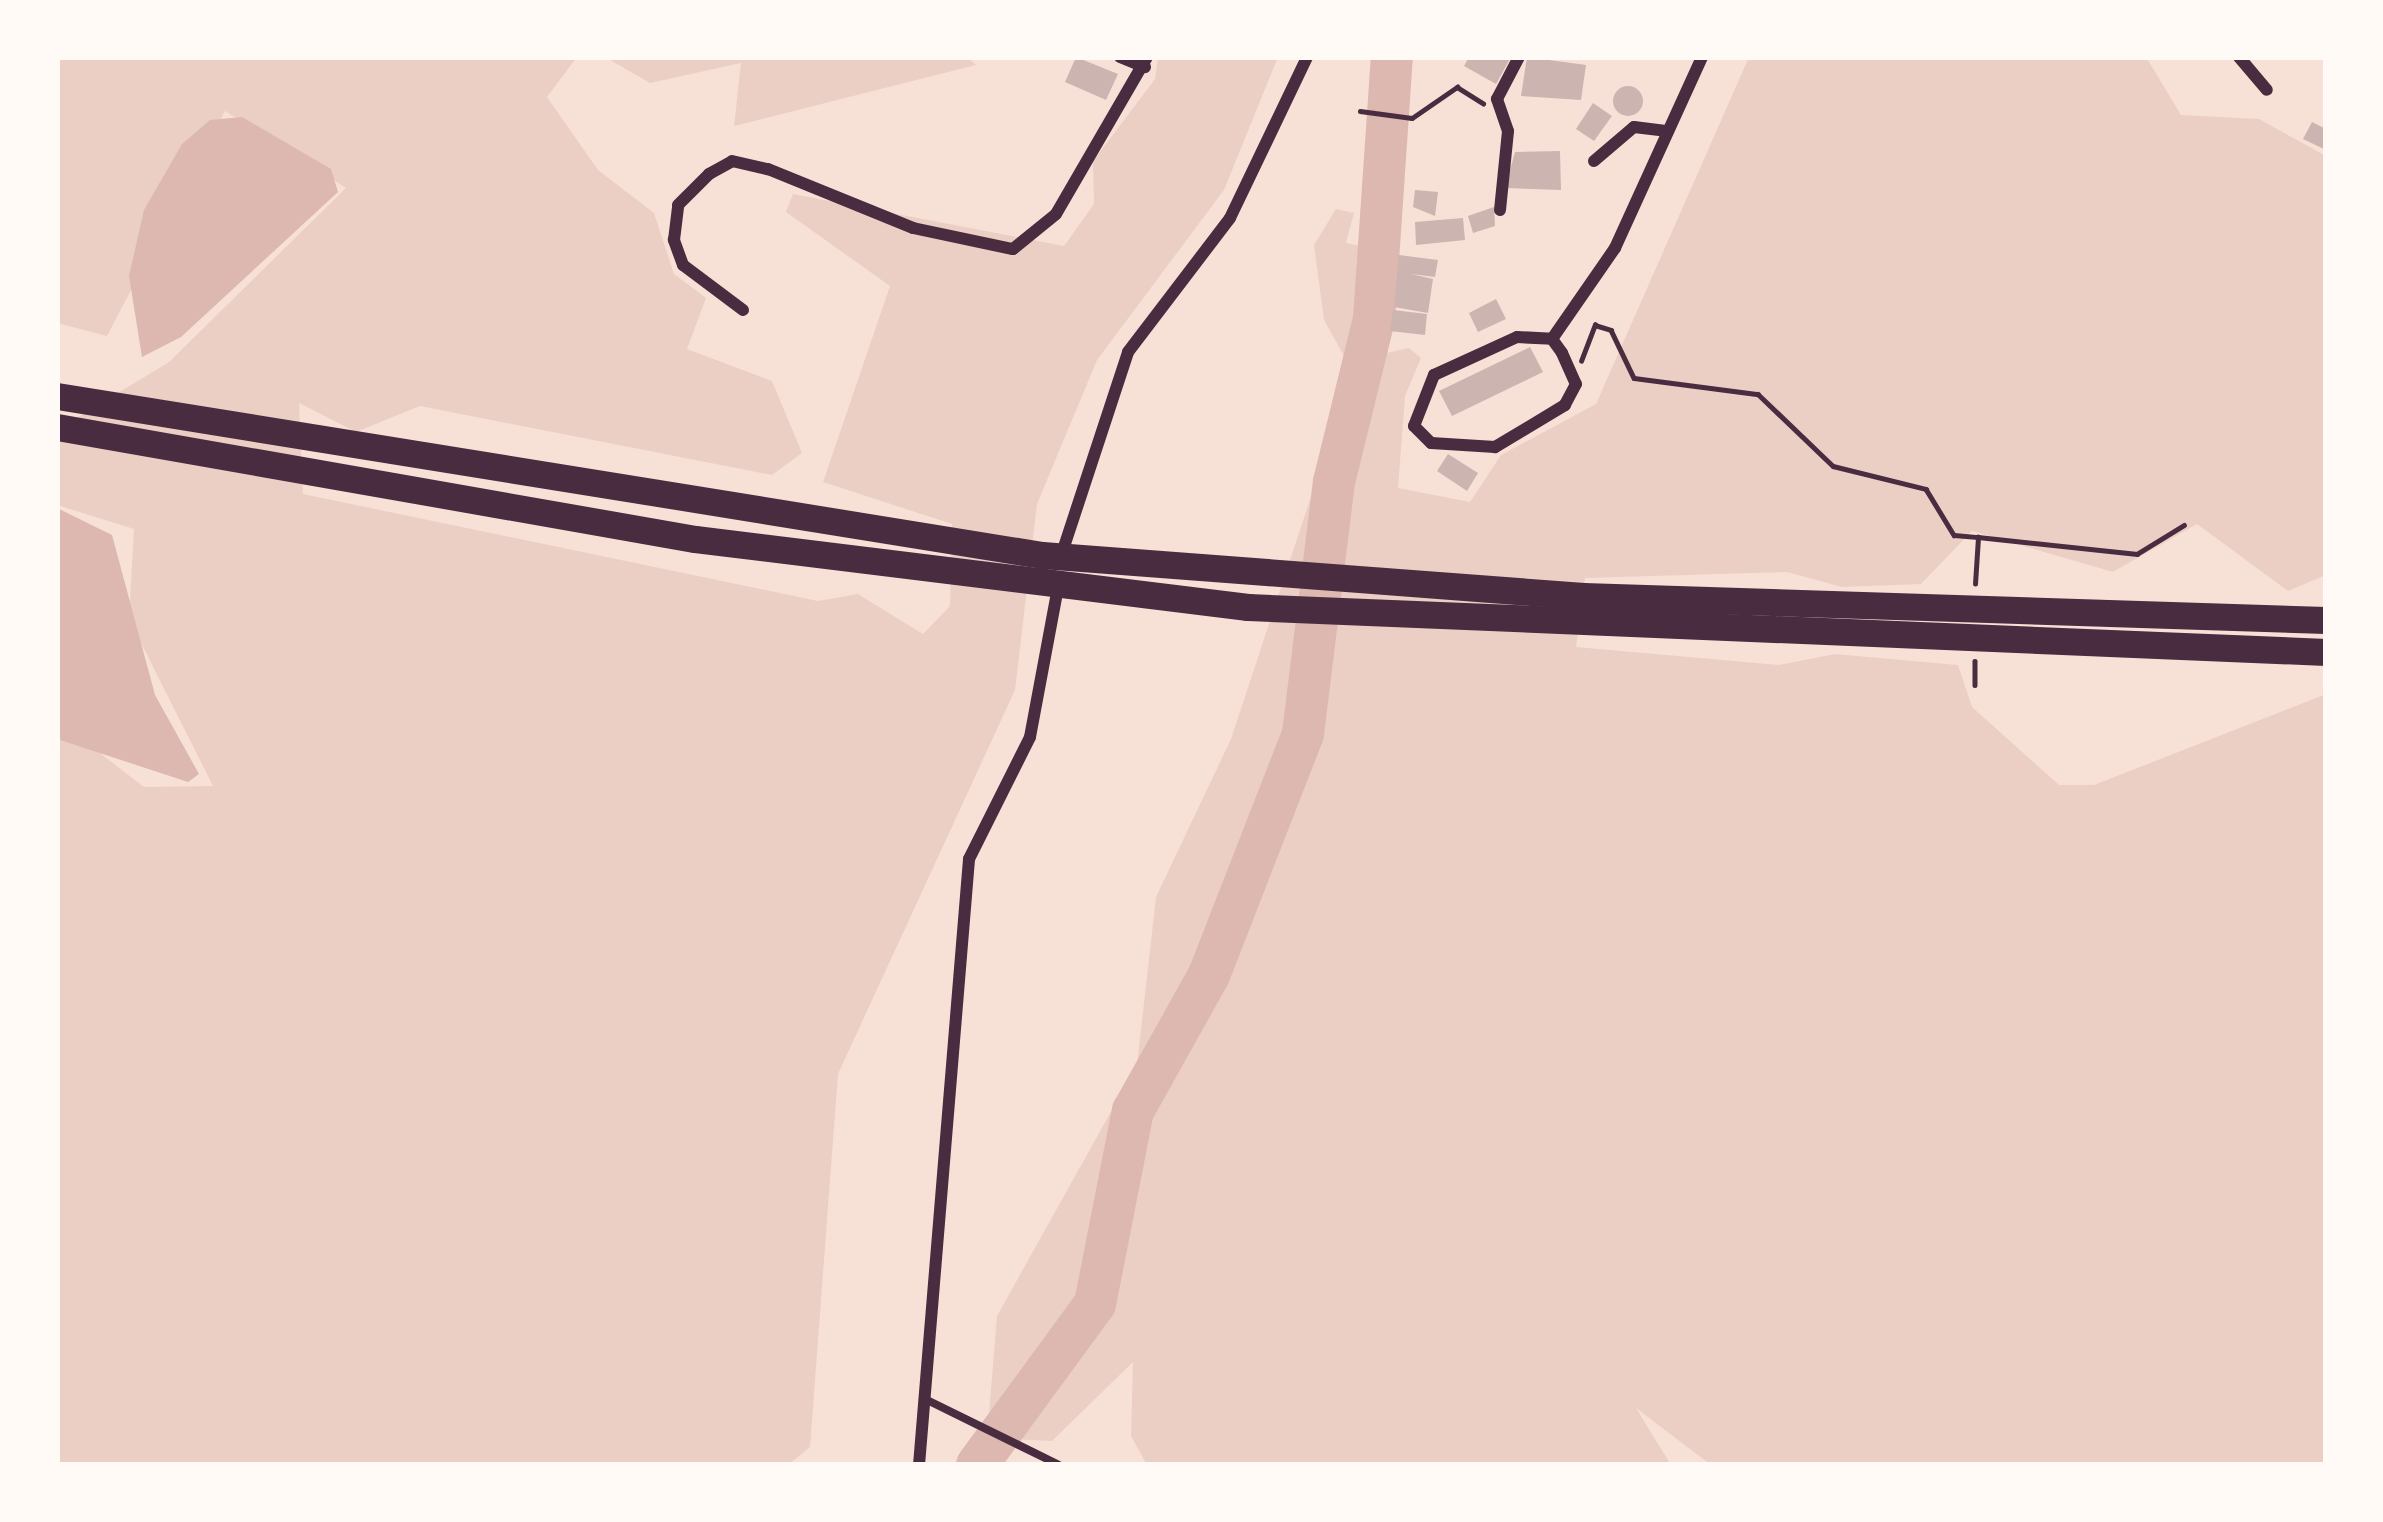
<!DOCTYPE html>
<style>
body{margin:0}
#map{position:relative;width:2383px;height:1522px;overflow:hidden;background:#f7e1d7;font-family:Jost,sans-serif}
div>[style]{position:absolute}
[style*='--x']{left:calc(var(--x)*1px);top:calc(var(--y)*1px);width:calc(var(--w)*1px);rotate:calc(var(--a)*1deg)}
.green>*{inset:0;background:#ebcfc5}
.water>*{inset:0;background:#dcb8b0}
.river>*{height:42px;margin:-21px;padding:0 21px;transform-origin:21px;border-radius:21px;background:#dcb8b0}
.building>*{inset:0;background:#ccb4b1}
.round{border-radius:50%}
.path>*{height:4.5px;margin:-2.25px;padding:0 2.25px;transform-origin:2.25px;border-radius:2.25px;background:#4a2c40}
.service>*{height:8px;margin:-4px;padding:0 4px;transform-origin:4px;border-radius:4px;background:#4a2c40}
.minor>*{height:12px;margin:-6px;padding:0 6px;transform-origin:6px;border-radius:6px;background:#4a2c40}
.motorway>*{height:27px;margin:-13.5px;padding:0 13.5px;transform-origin:13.5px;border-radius:13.5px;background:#4a2c40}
span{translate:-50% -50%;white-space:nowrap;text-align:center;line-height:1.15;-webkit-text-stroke:9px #fffaf5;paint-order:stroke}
.frame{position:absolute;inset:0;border:60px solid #fffaf5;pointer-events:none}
</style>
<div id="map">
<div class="green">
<i style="clip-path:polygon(57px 57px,577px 57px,547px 97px,598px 170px,654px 213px,674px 274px,706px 298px,687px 349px,772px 381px,802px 453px,772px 475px,420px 406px,356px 432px,299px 403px,303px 494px,818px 601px,858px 594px,923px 634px,950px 606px,952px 524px,823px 482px,890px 286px,786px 212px,793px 194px,1064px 246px,1094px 204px,1093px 161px,1155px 79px,1158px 57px,1278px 57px,1224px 190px,1097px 360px,1037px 504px,1015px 690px,838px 1074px,810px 1447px,788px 1465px,57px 1465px,57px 720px,144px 787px,213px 786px,129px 619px,134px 529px,57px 505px,57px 430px,169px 362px,346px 188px,225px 111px,107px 336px,57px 323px)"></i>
<i style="clip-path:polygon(605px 57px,967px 57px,976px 65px,734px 126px,741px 63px,650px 83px)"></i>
<i style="clip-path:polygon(1749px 57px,2146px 57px,2181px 115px,2259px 119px,2326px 156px,2326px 575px,2288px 591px,2197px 524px,2113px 572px,1972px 531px,1921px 584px,1842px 587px,1787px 572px,1585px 578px,1576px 647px,1779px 665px,1835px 654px,1958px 665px,1972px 707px,2059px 785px,2094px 785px,2326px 694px,2326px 1465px,1711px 1465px,1636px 1408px,1671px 1465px,1147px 1465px,1131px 1436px,1133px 1362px,1052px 1441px,987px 1438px,997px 1316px,1137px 1065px,1156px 897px,1231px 739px,1329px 442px,1349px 365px,1324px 320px,1314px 245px,1336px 209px,1354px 213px,1346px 243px,1370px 248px,1377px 355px,1409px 348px,1421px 358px,1405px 396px,1398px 488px,1470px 502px,1501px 455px,1596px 404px)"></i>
</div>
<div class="water">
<i style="clip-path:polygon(242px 117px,331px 169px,338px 192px,181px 337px,142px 357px,129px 276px,144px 210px,182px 144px,210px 120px)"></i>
<i style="clip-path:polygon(57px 508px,112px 535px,155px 695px,199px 774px,188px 782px,57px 739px)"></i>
</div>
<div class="river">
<i style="--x:977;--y:1465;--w:200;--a:-53.8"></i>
<i style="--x:1095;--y:1304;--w:197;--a:-78.9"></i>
<i style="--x:1133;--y:1111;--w:156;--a:-60.8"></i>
<i style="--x:1209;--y:975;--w:259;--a:-68.7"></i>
<i style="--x:1303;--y:734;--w:254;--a:-83"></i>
<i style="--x:1334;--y:482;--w:168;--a:-76.2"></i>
<i style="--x:1374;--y:319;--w:263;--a:-86.1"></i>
</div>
<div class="building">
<i style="clip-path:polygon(1076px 57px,1118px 74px,1106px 100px,1065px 82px)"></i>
<i style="clip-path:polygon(1469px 57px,1511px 57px,1496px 84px,1464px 66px)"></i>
<i style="clip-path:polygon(1527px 57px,1586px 65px,1581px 100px,1521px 96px)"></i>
<i class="round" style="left:1613px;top:86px;width:30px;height:30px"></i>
<i style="clip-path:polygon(1593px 103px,1612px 116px,1594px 141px,1576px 129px)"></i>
<i style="clip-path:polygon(2312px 122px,2326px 129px,2326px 150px,2303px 139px)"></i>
<i style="clip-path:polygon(1560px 151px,1561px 190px,1505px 188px,1515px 152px)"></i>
<i style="clip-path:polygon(1415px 190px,1438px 192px,1435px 216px,1413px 207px)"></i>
<i style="clip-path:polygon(1494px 207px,1495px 226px,1473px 233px,1468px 216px)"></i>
<i style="clip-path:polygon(1463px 218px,1465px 240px,1416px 245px,1415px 222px)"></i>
<i style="clip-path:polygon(1399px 255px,1438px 260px,1435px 277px,1411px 274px,1433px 279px,1428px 313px,1394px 307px)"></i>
<i style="clip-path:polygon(1496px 299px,1506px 319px,1478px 332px,1469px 313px)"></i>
<i style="clip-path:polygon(1393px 310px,1427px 314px,1425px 335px,1390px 331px)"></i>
<i style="clip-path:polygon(1530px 347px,1543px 372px,1452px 416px,1439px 391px)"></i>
<i style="clip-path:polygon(1448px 454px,1478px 473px,1467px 491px,1437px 471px)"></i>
</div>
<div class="path">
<i style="--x:1360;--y:111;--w:52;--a:7.7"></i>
<i style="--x:1412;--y:118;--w:55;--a:-34.6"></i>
<i style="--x:1457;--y:87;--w:31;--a:32"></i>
<i style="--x:1581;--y:361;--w:39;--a:-69"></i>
<i style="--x:1595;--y:325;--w:17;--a:17"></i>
<i style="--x:1611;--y:330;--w:53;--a:64.4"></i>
<i style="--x:1634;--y:378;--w:125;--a:7.4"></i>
<i style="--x:1758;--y:394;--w:104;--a:43.8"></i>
<i style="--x:1833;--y:466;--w:96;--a:13.9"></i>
<i style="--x:1926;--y:489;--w:54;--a:58.7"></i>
<i style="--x:1954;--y:535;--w:24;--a:5"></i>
<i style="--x:1975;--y:584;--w:47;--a:-86.3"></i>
<i style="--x:1978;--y:537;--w:160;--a:6.1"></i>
<i style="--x:2137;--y:554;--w:55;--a:-31.7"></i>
<i style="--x:1975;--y:661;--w:24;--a:90"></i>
</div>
<div class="service">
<i style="--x:925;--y:1399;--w:149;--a:26.2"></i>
</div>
<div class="minor">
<i style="--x:1120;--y:57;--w:27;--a:22"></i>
<i style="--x:2239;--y:57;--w:43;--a:49.7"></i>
<i style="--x:1594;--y:161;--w:52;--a:-40.4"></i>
<i style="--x:1634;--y:127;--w:34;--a:7"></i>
<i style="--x:1500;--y:210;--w:79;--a:-84.2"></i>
<i style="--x:1508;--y:131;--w:34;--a:-109"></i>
<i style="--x:1497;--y:99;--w:47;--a:-62.4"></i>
<i style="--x:743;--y:310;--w:75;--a:-143.1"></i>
<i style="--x:683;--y:265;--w:27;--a:-110"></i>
<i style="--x:674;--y:240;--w:35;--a:-83"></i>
<i style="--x:678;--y:205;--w:44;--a:-45"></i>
<i style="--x:709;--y:174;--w:26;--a:-29"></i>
<i style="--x:732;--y:161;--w:37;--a:13"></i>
<i style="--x:768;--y:169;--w:157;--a:22.1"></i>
<i style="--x:913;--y:228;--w:102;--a:11.9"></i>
<i style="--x:1013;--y:249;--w:55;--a:-39.1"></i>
<i style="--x:1056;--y:214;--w:181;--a:-59.9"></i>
<i style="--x:1517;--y:337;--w:35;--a:3"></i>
<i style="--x:1552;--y:339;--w:17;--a:54"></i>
<i style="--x:1562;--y:353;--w:34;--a:66"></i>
<i style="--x:1576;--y:384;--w:24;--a:118"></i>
<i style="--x:1565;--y:405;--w:82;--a:149"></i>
<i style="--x:1495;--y:447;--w:64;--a:-176.4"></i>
<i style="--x:1431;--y:443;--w:24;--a:-135"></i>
<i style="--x:1414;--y:426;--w:55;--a:-68.6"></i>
<i style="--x:1434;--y:375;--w:91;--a:-24.6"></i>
<i style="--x:1552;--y:339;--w:111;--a:-55.3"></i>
<i style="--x:1615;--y:248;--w:210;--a:-65.5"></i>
<i style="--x:1061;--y:556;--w:215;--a:-71.8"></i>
<i style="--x:1128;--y:352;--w:168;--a:-52.7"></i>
<i style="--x:1230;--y:218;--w:178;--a:-64.4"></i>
<i style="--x:919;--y:1465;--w:608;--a:-85.28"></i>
<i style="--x:969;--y:859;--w:136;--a:-63.4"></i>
<i style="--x:1030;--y:737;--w:158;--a:-79.4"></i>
</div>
<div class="motorway">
<i style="--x:57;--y:396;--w:998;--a:9.17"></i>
<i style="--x:1042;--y:555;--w:543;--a:4.33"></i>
<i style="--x:1583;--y:596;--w:743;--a:1.85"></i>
<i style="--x:57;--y:427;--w:648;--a:9.96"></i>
<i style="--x:695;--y:539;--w:557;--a:7.01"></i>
<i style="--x:1248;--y:607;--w:1079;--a:2.39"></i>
</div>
<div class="frame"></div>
</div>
